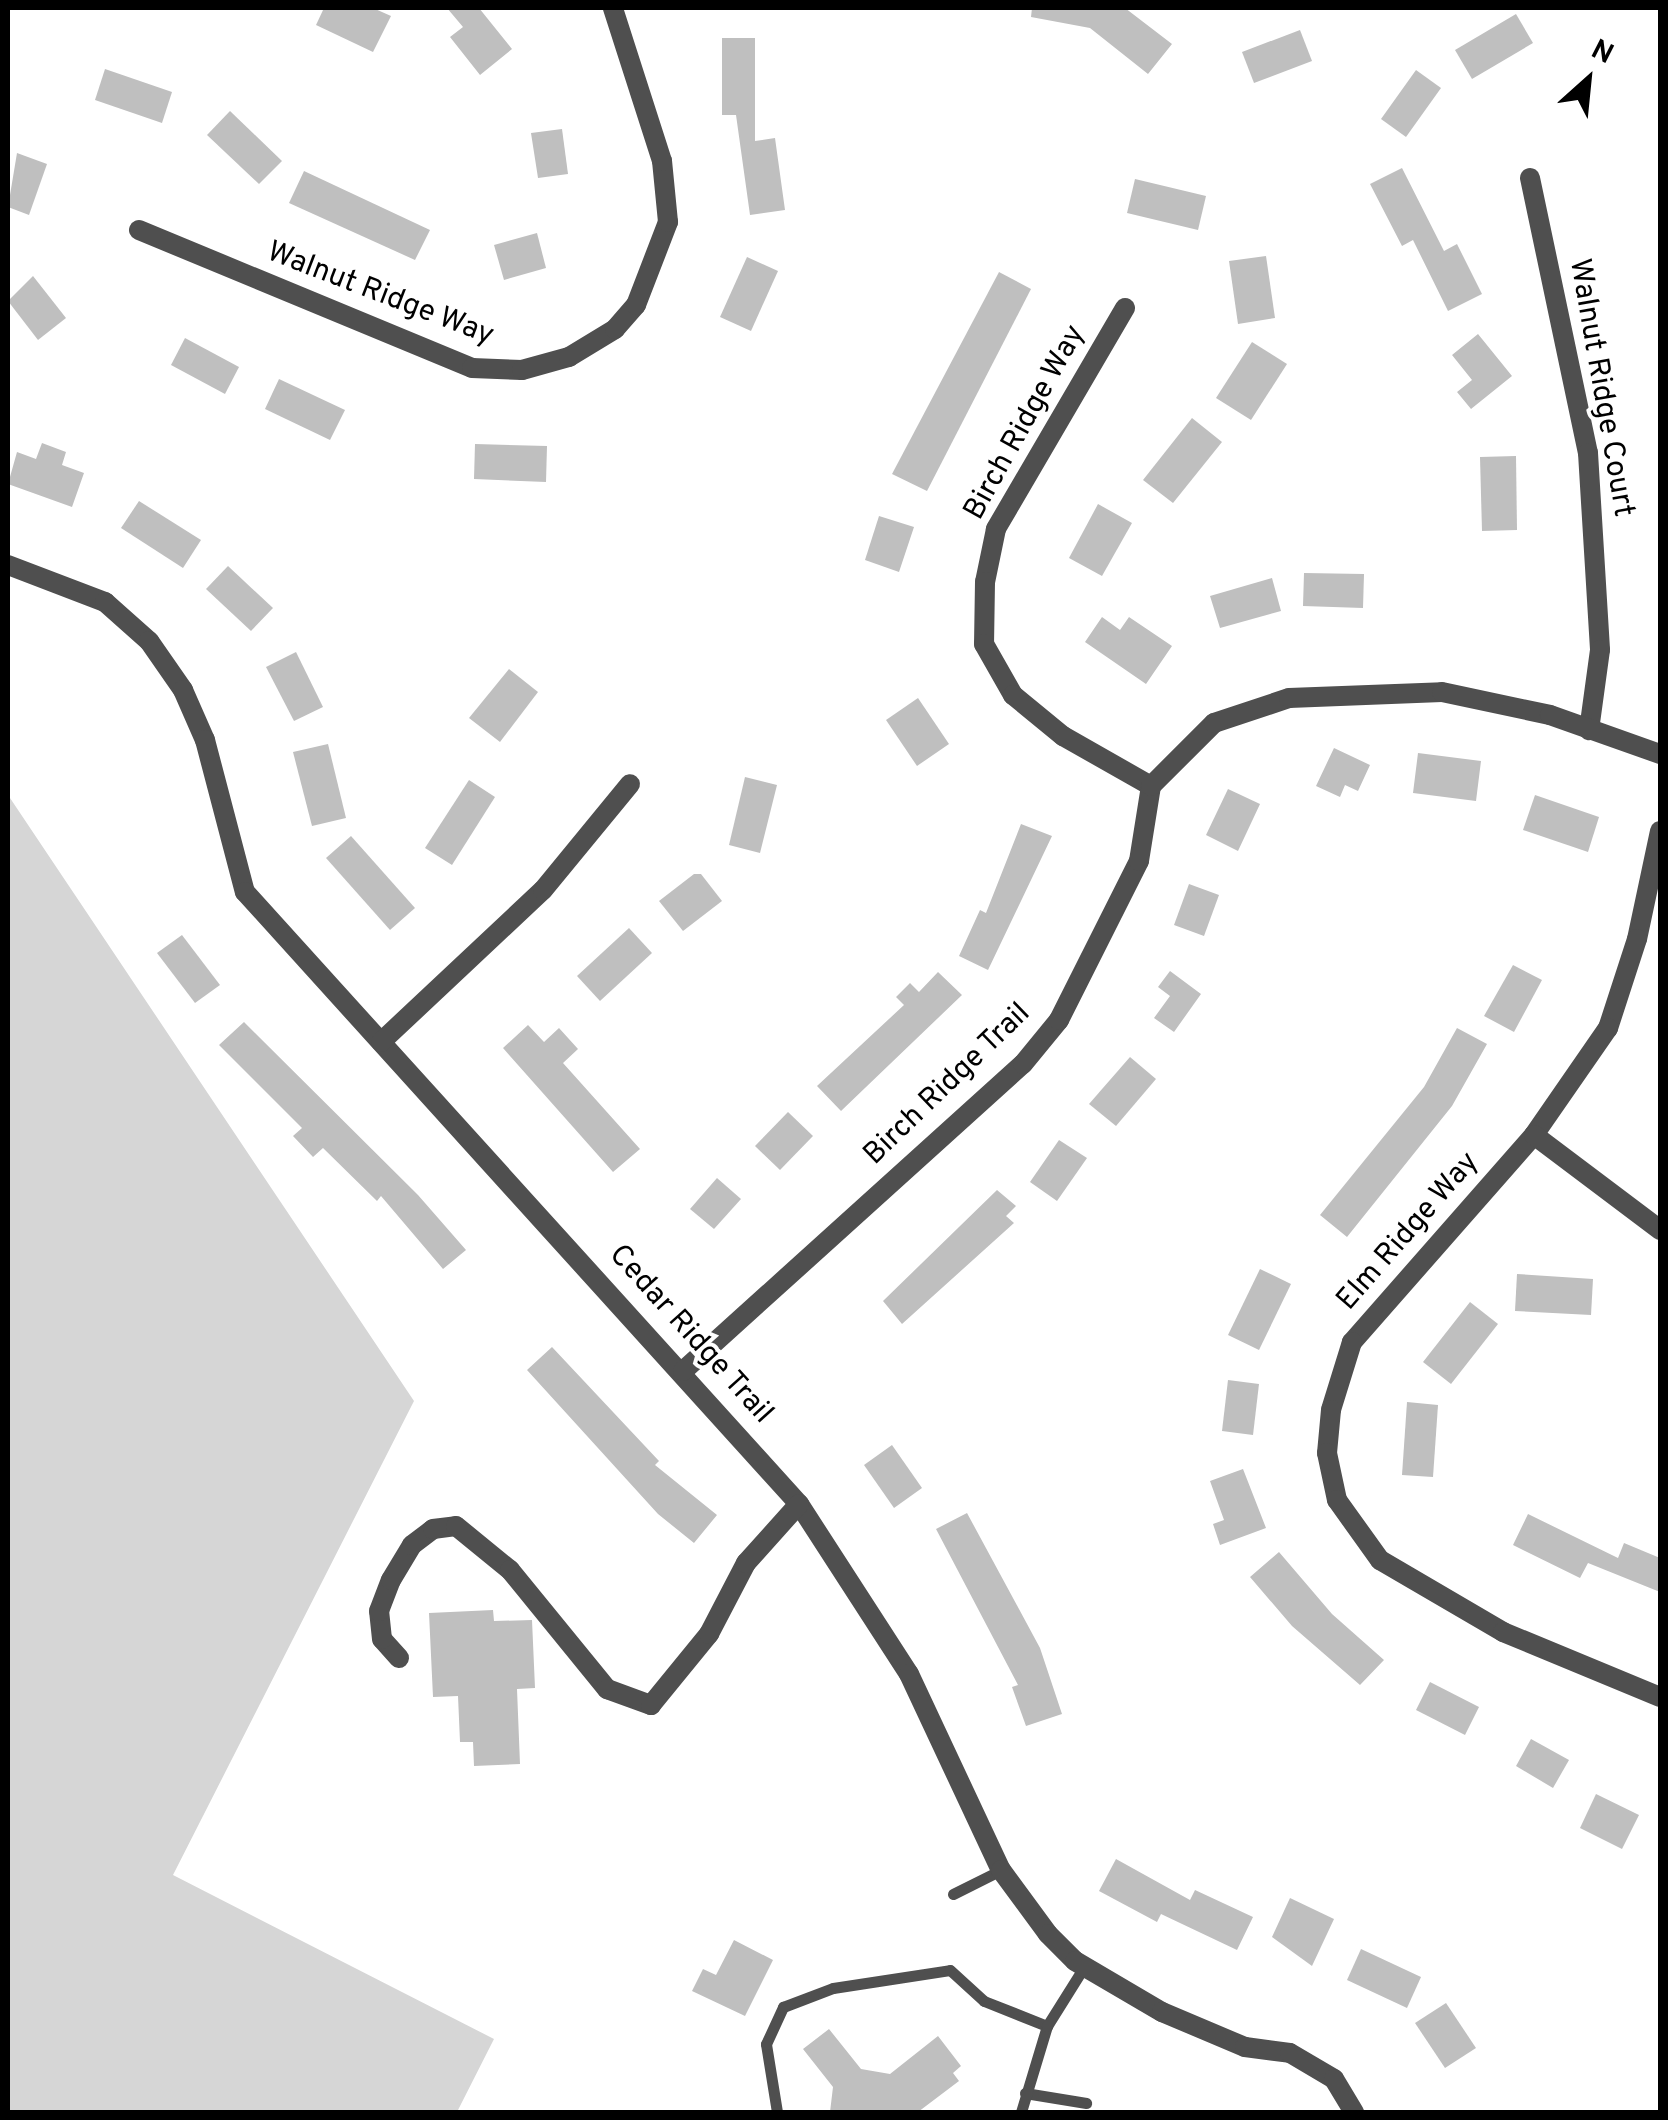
<!DOCTYPE html>
<style>
body{margin:0}
#map{position:relative;width:1668px;height:2120px;overflow:hidden;background:#fff;font-family:Overpass,sans-serif}
div>[style]{position:absolute}
[style*='--x']{left:calc(var(--x)*1px);top:calc(var(--y)*1px);width:calc(var(--w)*1px);rotate:calc(var(--a)*1deg)}
.green>*{inset:0;background:#d6d6d6}
.building>*{inset:0;background:#bfbfbf}
.service>*{height:11px;margin:-5.5px;padding:0 5.5px;transform-origin:5.5px;border-radius:5.5px;background:#4f4f4f}
.minor>*{height:20px;margin:-10px;padding:0 10px;transform-origin:10px;border-radius:10px;background:#4f4f4f}
span{translate:-50% -50%;white-space:nowrap;text-align:center;line-height:1.15;-webkit-text-stroke:8px #fff;paint-order:stroke}
.street-label{font-size:30px;color:#000}
.frame{position:absolute;inset:0;border:10px solid #000;pointer-events:none}
.north{position:absolute;left:1538px;top:30px;width:100px;height:100px;-webkit-text-stroke:8px #fff;paint-order:stroke;rotate:27deg;font-size:28px;font-weight:700;line-height:40px;text-align:center;color:#000}
.north::after{content:'';display:block;margin:auto;width:35px;height:45px;background:#000;clip-path:polygon(50% 0,100% 100%,50% 72%,0 100%)}
</style>
<div id="map">
<div class="green">
<i style="clip-path:polygon(8px 795px,414px 1401px,173px 1875px,494px 2039px,457px 2112px,8px 2112px)"></i>
</div>
<div class="building">
<i style="clip-path:polygon(324px 8px,373px 8px,391px 16px,373px 52px,316px 25px)"></i>
<i style="clip-path:polygon(447px 8px,479px 8px,512px 49px,480px 75px,450px 37px,463px 27px)"></i>
<i style="clip-path:polygon(1032px 8px,1125px 8px,1172px 44px,1148px 74px,1090px 28px,1031px 17px)"></i>
<i style="clip-path:polygon(1516px 14px,1533px 43px,1472px 79px,1455px 50px)"></i>
<i style="clip-path:polygon(1300px 30px,1312px 61px,1254px 83px,1242px 52px)"></i>
<i style="clip-path:polygon(722px 38px,755px 38px,755px 141px,775px 138px,785px 210px,750px 215px,736px 115px,722px 115px)"></i>
<i style="clip-path:polygon(105px 69px,172px 92px,162px 123px,95px 100px)"></i>
<i style="clip-path:polygon(1416px 70px,1441px 88px,1406px 137px,1381px 119px)"></i>
<i style="clip-path:polygon(230px 111px,282px 161px,259px 184px,207px 135px)"></i>
<i style="clip-path:polygon(562px 129px,568px 174px,538px 178px,531px 133px)"></i>
<i style="clip-path:polygon(17px 153px,47px 164px,29px 215px,8px 207px)"></i>
<i style="clip-path:polygon(1402px 168px,1444px 251px,1457px 244px,1482px 294px,1448px 311px,1413px 240px,1402px 246px,1370px 184px)"></i>
<i style="clip-path:polygon(304px 171px,430px 230px,415px 260px,289px 203px)"></i>
<i style="clip-path:polygon(1135px 179px,1206px 196px,1198px 230px,1127px 213px)"></i>
<i style="clip-path:polygon(537px 233px,546px 268px,504px 280px,494px 245px)"></i>
<i style="clip-path:polygon(1266px 256px,1275px 318px,1238px 324px,1229px 261px)"></i>
<i style="clip-path:polygon(747px 257px,778px 271px,751px 331px,720px 317px)"></i>
<i style="clip-path:polygon(999px 272px,1031px 289px,927px 491px,892px 474px)"></i>
<i style="clip-path:polygon(33px 276px,66px 318px,38px 340px,8px 301px)"></i>
<i style="clip-path:polygon(1478px 334px,1512px 376px,1471px 409px,1457px 392px,1472px 380px,1452px 355px)"></i>
<i style="clip-path:polygon(185px 338px,239px 367px,225px 394px,171px 365px)"></i>
<i style="clip-path:polygon(1252px 342px,1287px 364px,1251px 420px,1216px 398px)"></i>
<i style="clip-path:polygon(279px 379px,345px 410px,330px 440px,265px 409px)"></i>
<i style="clip-path:polygon(1192px 418px,1222px 442px,1173px 503px,1143px 480px)"></i>
<i style="clip-path:polygon(42px 443px,66px 452px,62px 465px,84px 473px,72px 507px,8px 484px,17px 452px,36px 459px)"></i>
<i style="clip-path:polygon(475px 444px,547px 446px,546px 482px,474px 479px)"></i>
<i style="clip-path:polygon(1516px 456px,1517px 530px,1482px 531px,1480px 457px)"></i>
<i style="clip-path:polygon(139px 501px,201px 540px,183px 568px,121px 528px)"></i>
<i style="clip-path:polygon(1098px 504px,1132px 523px,1102px 576px,1069px 558px)"></i>
<i style="clip-path:polygon(879px 516px,914px 527px,899px 572px,865px 560px)"></i>
<i style="clip-path:polygon(228px 566px,273px 608px,251px 631px,206px 589px)"></i>
<i style="clip-path:polygon(1304px 573px,1364px 574px,1363px 608px,1303px 606px)"></i>
<i style="clip-path:polygon(1272px 578px,1281px 611px,1220px 628px,1210px 596px)"></i>
<i style="clip-path:polygon(1102px 617px,1120px 630px,1129px 617px,1172px 646px,1146px 684px,1085px 642px)"></i>
<i style="clip-path:polygon(296px 652px,323px 707px,294px 721px,266px 667px)"></i>
<i style="clip-path:polygon(509px 669px,538px 692px,500px 742px,469px 718px)"></i>
<i style="clip-path:polygon(918px 698px,949px 744px,917px 766px,886px 720px)"></i>
<i style="clip-path:polygon(328px 744px,346px 818px,312px 826px,293px 752px)"></i>
<i style="clip-path:polygon(1334px 748px,1370px 765px,1358px 791px,1345px 785px,1340px 797px,1316px 786px)"></i>
<i style="clip-path:polygon(1418px 753px,1481px 761px,1476px 801px,1413px 793px)"></i>
<i style="clip-path:polygon(745px 777px,777px 785px,760px 853px,729px 845px)"></i>
<i style="clip-path:polygon(469px 780px,495px 797px,452px 865px,425px 848px)"></i>
<i style="clip-path:polygon(1228px 789px,1260px 804px,1238px 851px,1206px 835px)"></i>
<i style="clip-path:polygon(1535px 795px,1599px 817px,1588px 852px,1523px 830px)"></i>
<i style="clip-path:polygon(1021px 824px,1052px 836px,988px 970px,959px 956px,980px 910px,986px 913px)"></i>
<i style="clip-path:polygon(351px 836px,415px 908px,390px 930px,326px 858px)"></i>
<i style="clip-path:polygon(694px 874px,701px 874px,722px 901px,683px 931px,659px 901px)"></i>
<i style="clip-path:polygon(1189px 884px,1219px 895px,1204px 936px,1174px 925px)"></i>
<i style="clip-path:polygon(629px 928px,652px 953px,600px 1001px,577px 976px)"></i>
<i style="clip-path:polygon(182px 935px,220px 985px,195px 1003px,157px 953px)"></i>
<i style="clip-path:polygon(1513px 965px,1542px 980px,1514px 1032px,1484px 1016px)"></i>
<i style="clip-path:polygon(1170px 971px,1201px 994px,1174px 1032px,1154px 1018px,1170px 996px,1158px 987px)"></i>
<i style="clip-path:polygon(938px 972px,962px 995px,841px 1111px,817px 1086px,904px 1005px,896px 997px,910px 983px,919px 992px)"></i>
<i style="clip-path:polygon(244px 1022px,418px 1195px,466px 1250px,443px 1269px,381px 1196px,377px 1201px,323px 1148px,313px 1157px,293px 1136px,302px 1128px,219px 1045px)"></i>
<i style="clip-path:polygon(528px 1025px,544px 1042px,559px 1028px,578px 1049px,563px 1063px,640px 1149px,613px 1172px,503px 1048px)"></i>
<i style="clip-path:polygon(1457px 1028px,1487px 1044px,1452px 1106px,1347px 1237px,1320px 1215px,1424px 1087px)"></i>
<i style="clip-path:polygon(1130px 1057px,1156px 1079px,1116px 1126px,1089px 1104px)"></i>
<i style="clip-path:polygon(788px 1112px,813px 1136px,780px 1170px,755px 1146px)"></i>
<i style="clip-path:polygon(1059px 1140px,1087px 1158px,1057px 1201px,1030px 1182px)"></i>
<i style="clip-path:polygon(717px 1178px,741px 1199px,714px 1229px,690px 1209px)"></i>
<i style="clip-path:polygon(997px 1190px,1016px 1206px,1006px 1216px,1014px 1223px,902px 1324px,883px 1301px)"></i>
<i style="clip-path:polygon(1260px 1269px,1291px 1284px,1259px 1350px,1228px 1335px)"></i>
<i style="clip-path:polygon(1517px 1274px,1593px 1279px,1591px 1315px,1515px 1311px)"></i>
<i style="clip-path:polygon(1470px 1302px,1498px 1324px,1451px 1384px,1423px 1362px)"></i>
<i style="clip-path:polygon(552px 1347px,659px 1461px,655px 1465px,717px 1515px,694px 1543px,658px 1514px,527px 1370px)"></i>
<i style="clip-path:polygon(1228px 1380px,1259px 1384px,1253px 1435px,1222px 1431px)"></i>
<i style="clip-path:polygon(1407px 1402px,1438px 1405px,1433px 1477px,1402px 1475px)"></i>
<i style="clip-path:polygon(892px 1445px,922px 1488px,894px 1508px,864px 1465px)"></i>
<i style="clip-path:polygon(1243px 1469px,1266px 1528px,1220px 1545px,1213px 1524px,1224px 1520px,1210px 1481px)"></i>
<i style="clip-path:polygon(967px 1513px,1040px 1648px,1062px 1714px,1026px 1726px,1012px 1687px,1018px 1685px,936px 1529px)"></i>
<i style="clip-path:polygon(1528px 1514px,1618px 1558px,1624px 1543px,1660px 1558px,1660px 1592px,1588px 1563px,1580px 1578px,1513px 1545px)"></i>
<i style="clip-path:polygon(1279px 1552px,1332px 1614px,1384px 1660px,1360px 1685px,1292px 1626px,1250px 1577px)"></i>
<i style="clip-path:polygon(493px 1610px,494px 1621px,532px 1620px,535px 1688px,517px 1689px,520px 1764px,474px 1766px,473px 1742px,460px 1742px,458px 1696px,433px 1697px,429px 1613px)"></i>
<i style="clip-path:polygon(1430px 1682px,1479px 1707px,1465px 1735px,1416px 1710px)"></i>
<i style="clip-path:polygon(1531px 1739px,1569px 1760px,1553px 1788px,1516px 1766px)"></i>
<i style="clip-path:polygon(1596px 1794px,1639px 1815px,1622px 1849px,1580px 1828px)"></i>
<i style="clip-path:polygon(1116px 1859px,1190px 1900px,1195px 1890px,1253px 1917px,1237px 1950px,1161px 1914px,1157px 1922px,1099px 1891px)"></i>
<i style="clip-path:polygon(1290px 1898px,1334px 1919px,1312px 1966px,1272px 1937px)"></i>
<i style="clip-path:polygon(734px 1940px,773px 1960px,745px 2016px,692px 1991px,703px 1969px,716px 1975px)"></i>
<i style="clip-path:polygon(1361px 1949px,1421px 1977px,1407px 2008px,1347px 1980px)"></i>
<i style="clip-path:polygon(1446px 2003px,1476px 2048px,1445px 2068px,1415px 2023px)"></i>
<i style="clip-path:polygon(829px 2029px,861px 2069px,890px 2074px,938px 2036px,961px 2066px,953px 2073px,959px 2081px,918px 2112px,830px 2112px,833px 2087px,803px 2049px)"></i>
</div>
<div class="service">
<i style="--x:953;--y:1894;--w:54;--a:-26.6"></i>
<i style="--x:1025;--y:2093;--w:62;--a:9.3"></i>
<i style="--x:777;--y:2112;--w:69;--a:-99.2"></i>
<i style="--x:766;--y:2044;--w:41;--a:-65.3"></i>
<i style="--x:783;--y:2007;--w:53;--a:-20.8"></i>
<i style="--x:833;--y:1988;--w:118;--a:-8.7"></i>
<i style="--x:950;--y:1970;--w:46;--a:42.4"></i>
<i style="--x:984;--y:2001;--w:68;--a:21.6"></i>
<i style="--x:1021;--y:2112;--w:90;--a:-73.2"></i>
<i style="--x:1047;--y:2026;--w:70;--a:-57.9"></i>
</div>
<div class="minor">
<i style="--x:1530;--y:178;--w:281;--a:78.1"></i>
<i style="--x:1588;--y:453;--w:197;--a:86.5"></i>
<i style="--x:1600;--y:650;--w:81;--a:97.8"></i>
<i style="--x:139;--y:230;--w:360;--a:22.5"></i>
<i style="--x:472;--y:368;--w:50;--a:2.3"></i>
<i style="--x:522;--y:370;--w:49;--a:-15.5"></i>
<i style="--x:569;--y:357;--w:54;--a:-31.3"></i>
<i style="--x:615;--y:329;--w:32;--a:-49"></i>
<i style="--x:636;--y:305;--w:89;--a:-68.9"></i>
<i style="--x:668;--y:222;--w:61;--a:-95.6"></i>
<i style="--x:662;--y:161;--w:161;--a:-107.8"></i>
<i style="--x:1125;--y:308;--w:256;--a:120.3"></i>
<i style="--x:996;--y:529;--w:54;--a:101.7"></i>
<i style="--x:985;--y:582;--w:62;--a:90.9"></i>
<i style="--x:984;--y:644;--w:59;--a:60.4"></i>
<i style="--x:1013;--y:695;--w:65;--a:39.4"></i>
<i style="--x:1063;--y:736;--w:101;--a:29.6"></i>
<i style="--x:8;--y:565;--w:104;--a:20.9"></i>
<i style="--x:105;--y:602;--w:59;--a:41.6"></i>
<i style="--x:149;--y:641;--w:60;--a:55.2"></i>
<i style="--x:183;--y:690;--w:55;--a:66.3"></i>
<i style="--x:205;--y:740;--w:157;--a:75.3"></i>
<i style="--x:245;--y:892;--w:826;--a:47.85"></i>
<i style="--x:799;--y:1504;--w:202;--a:57.1"></i>
<i style="--x:909;--y:1674;--w:217;--a:64.9"></i>
<i style="--x:1001;--y:1870;--w:79;--a:53.7"></i>
<i style="--x:1048;--y:1934;--w:38;--a:45"></i>
<i style="--x:1075;--y:1961;--w:101;--a:30.4"></i>
<i style="--x:1162;--y:2012;--w:90;--a:22.9"></i>
<i style="--x:1245;--y:2047;--w:45;--a:7.6"></i>
<i style="--x:1290;--y:2053;--w:51;--a:30.6"></i>
<i style="--x:1334;--y:2079;--w:39;--a:59"></i>
<i style="--x:1660;--y:831;--w:110;--a:102"></i>
<i style="--x:1637;--y:939;--w:94;--a:108"></i>
<i style="--x:1608;--y:1028;--w:130;--a:124.7"></i>
<i style="--x:1534;--y:1135;--w:276;--a:131.3"></i>
<i style="--x:1352;--y:1342;--w:71;--a:107.2"></i>
<i style="--x:1331;--y:1410;--w:43;--a:95.3"></i>
<i style="--x:1327;--y:1453;--w:48;--a:78"></i>
<i style="--x:1337;--y:1500;--w:74;--a:54.4"></i>
<i style="--x:1380;--y:1560;--w:143;--a:30.3"></i>
<i style="--x:1503;--y:1632;--w:170;--a:22.5"></i>
<i style="--x:381;--y:1042;--w:222;--a:-43.2"></i>
<i style="--x:543;--y:890;--w:137;--a:-50.6"></i>
<i style="--x:1534;--y:1135;--w:158;--a:37"></i>
<i style="--x:683;--y:1371;--w:458;--a:-42.1"></i>
<i style="--x:1023;--y:1064;--w:57;--a:-50.7"></i>
<i style="--x:1059;--y:1020;--w:178;--a:-63.3"></i>
<i style="--x:1139;--y:861;--w:76;--a:-80.9"></i>
<i style="--x:1151;--y:786;--w:89;--a:-45"></i>
<i style="--x:1214;--y:723;--w:79;--a:-18.4"></i>
<i style="--x:1289;--y:698;--w:153;--a:-2.2"></i>
<i style="--x:1442;--y:692;--w:110;--a:12"></i>
<i style="--x:1550;--y:715;--w:117;--a:19.5"></i>
<i style="--x:399;--y:1658;--w:25;--a:-132"></i>
<i style="--x:382;--y:1639;--w:28;--a:-96"></i>
<i style="--x:379;--y:1611;--w:33;--a:-69"></i>
<i style="--x:391;--y:1580;--w:41;--a:-59"></i>
<i style="--x:412;--y:1545;--w:26;--a:-37"></i>
<i style="--x:433;--y:1529;--w:23;--a:-7"></i>
<i style="--x:456;--y:1526;--w:70;--a:39.2"></i>
<i style="--x:510;--y:1570;--w:154;--a:50.8"></i>
<i style="--x:607;--y:1689;--w:47;--a:20"></i>
<i style="--x:651;--y:1705;--w:92;--a:-50.8"></i>
<i style="--x:709;--y:1634;--w:80;--a:-62.5"></i>
<i style="--x:746;--y:1563;--w:79;--a:-48.1"></i>
</div>
<div class="street-label">
<span style="left:380px;top:295px;rotate:21deg">Walnut Ridge Way</span>
<span style="left:1600px;top:388px;rotate:80deg">Walnut Ridge Court</span>
<span style="left:1026px;top:423px;rotate:-61deg">Birch Ridge Way</span>
<span style="left:948px;top:1085px;rotate:-44deg">Birch Ridge Trail</span>
<span style="left:1409px;top:1232px;rotate:-49deg">Elm Ridge Way</span>
<span style="left:690px;top:1335px;rotate:48deg">Cedar Ridge Trail</span>
</div>
<div class="frame"></div>
<div class="north">N</div>
</div>
